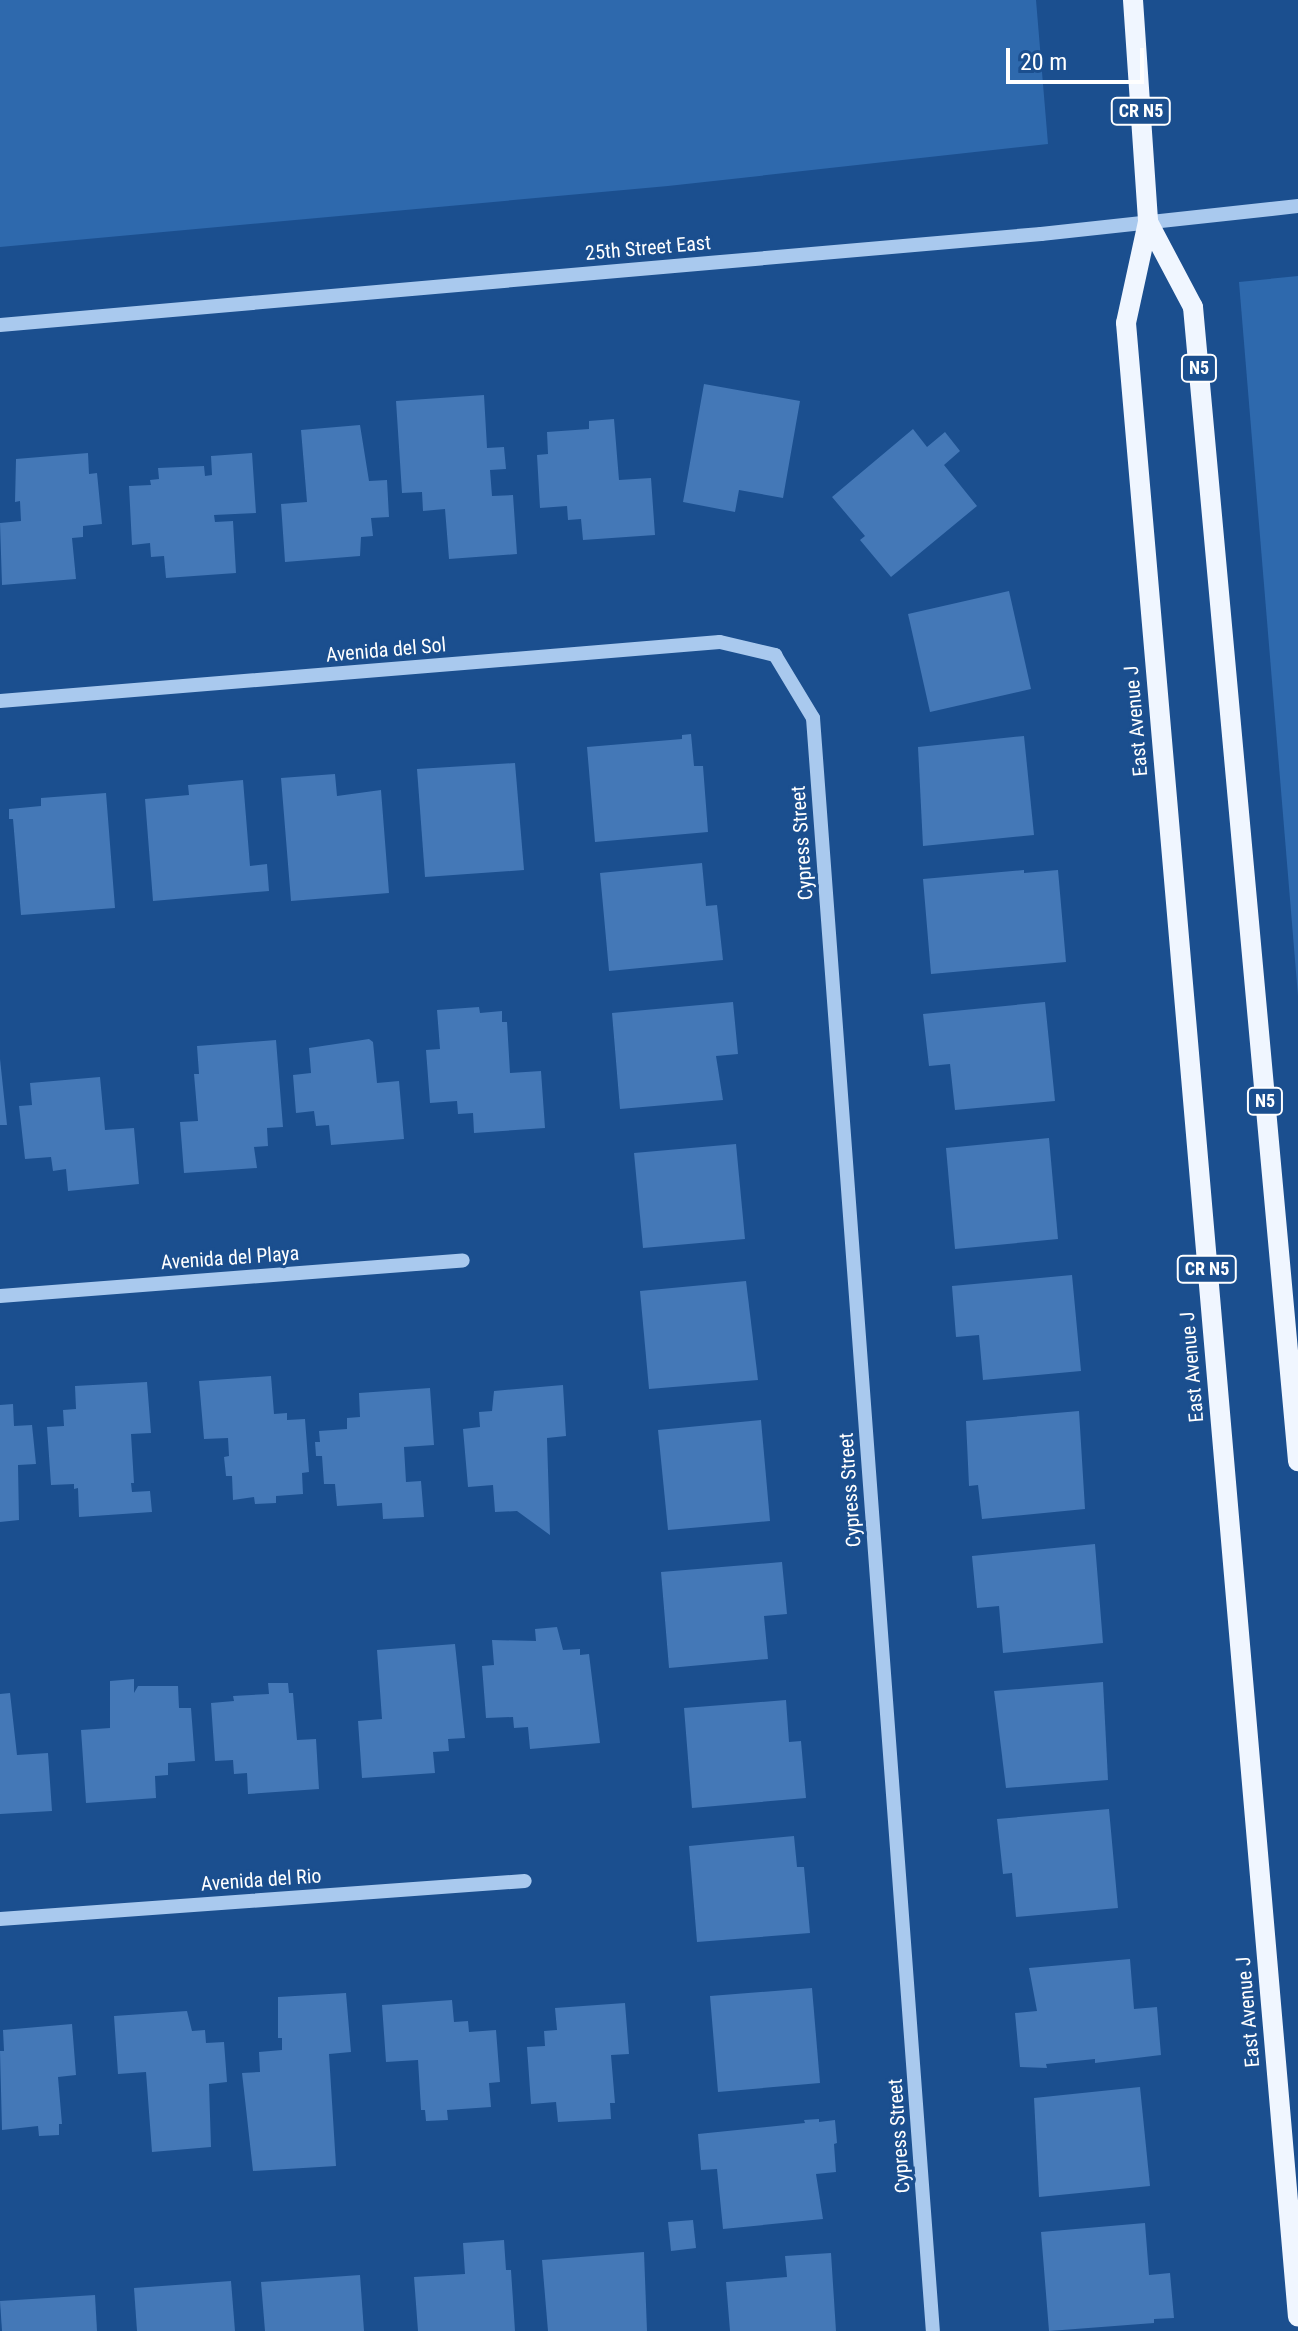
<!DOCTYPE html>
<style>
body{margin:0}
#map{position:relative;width:1298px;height:2331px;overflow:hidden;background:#1b4f8f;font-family:"Roboto Condensed",sans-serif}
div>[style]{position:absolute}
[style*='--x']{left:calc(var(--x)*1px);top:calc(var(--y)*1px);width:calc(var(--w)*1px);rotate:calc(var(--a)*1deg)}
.green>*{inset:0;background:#2e69ad}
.building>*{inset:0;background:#4478b7}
.minor>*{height:14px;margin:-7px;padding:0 7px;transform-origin:7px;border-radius:7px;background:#a9c9ee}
.major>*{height:20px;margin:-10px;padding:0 10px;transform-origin:10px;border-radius:10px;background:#f0f6ff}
span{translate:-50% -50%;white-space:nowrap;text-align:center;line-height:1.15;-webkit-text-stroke:6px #1b4f8f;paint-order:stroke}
.shield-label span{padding:2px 6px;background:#1b4f8f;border:2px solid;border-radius:6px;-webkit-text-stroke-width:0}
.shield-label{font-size:18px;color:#fff;font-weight:700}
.street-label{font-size:20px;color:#fff}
.scale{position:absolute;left:1006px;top:48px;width:138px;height:36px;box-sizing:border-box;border:4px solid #fff;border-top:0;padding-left:10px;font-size:24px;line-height:28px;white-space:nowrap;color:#fff;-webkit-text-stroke:6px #1b4f8f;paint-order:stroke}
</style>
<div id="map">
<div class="green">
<i style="clip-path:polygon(0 0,1036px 0,1048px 144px,668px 186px,0 247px)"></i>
<i style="clip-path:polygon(1298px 276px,1298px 996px,1239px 282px)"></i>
</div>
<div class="building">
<i style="clip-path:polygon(704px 384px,800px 401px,783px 498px,739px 490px,735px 512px,683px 502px)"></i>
<i style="clip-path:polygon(484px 395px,487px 448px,504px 447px,506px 469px,490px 470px,492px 496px,513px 495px,517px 554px,449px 559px,445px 509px,423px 511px,422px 492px,402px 493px,396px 401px)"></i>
<i style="clip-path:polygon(614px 419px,619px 480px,651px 478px,655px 535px,583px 540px,581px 519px,568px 520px,567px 506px,540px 508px,537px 455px,548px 454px,547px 432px,589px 429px,589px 421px)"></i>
<i style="clip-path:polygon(360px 425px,369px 481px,387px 480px,389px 517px,371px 518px,373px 536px,361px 537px,360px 556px,285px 562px,281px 504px,307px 502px,301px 430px)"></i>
<i style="clip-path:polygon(913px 429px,927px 447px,945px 432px,960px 451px,944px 465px,977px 506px,891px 577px,860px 540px,865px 536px,832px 497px)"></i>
<i style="clip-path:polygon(88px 453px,89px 474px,97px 473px,102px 524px,83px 526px,83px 537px,72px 538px,76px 579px,2px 585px,0 523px,21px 521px,20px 501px,15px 502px,16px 459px)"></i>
<i style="clip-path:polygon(252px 453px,256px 513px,214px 515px,215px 522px,233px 521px,236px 573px,166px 578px,164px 556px,151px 557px,150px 543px,132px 545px,129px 486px,151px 485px,150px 480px,159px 479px,158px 468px,204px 466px,205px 476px,212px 475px,211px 456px)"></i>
<i style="clip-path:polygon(1009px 591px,1031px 689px,930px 712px,908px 614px)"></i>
<i style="clip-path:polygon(691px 734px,694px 766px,703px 766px,708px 832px,595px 842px,587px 747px,682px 739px,682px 735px)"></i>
<i style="clip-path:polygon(1024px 736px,1034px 835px,923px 846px,918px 747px)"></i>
<i style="clip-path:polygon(515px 763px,524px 870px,425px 877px,417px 769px)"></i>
<i style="clip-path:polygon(335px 774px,337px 796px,381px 790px,389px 893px,291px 901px,281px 778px)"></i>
<i style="clip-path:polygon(243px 780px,250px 866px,267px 864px,269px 891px,153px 901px,145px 799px,189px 795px,188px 785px)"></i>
<i style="clip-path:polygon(106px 793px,115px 908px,21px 915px,13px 819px,9px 819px,9px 809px,41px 806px,41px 798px)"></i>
<i style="clip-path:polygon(702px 863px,706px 906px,717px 905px,723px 960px,609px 971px,600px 873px)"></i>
<i style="clip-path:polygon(1024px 870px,1024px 873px,1058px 870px,1066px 962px,931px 974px,923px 879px)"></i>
<i style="clip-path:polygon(733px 1002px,738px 1054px,716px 1056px,723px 1100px,620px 1109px,612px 1013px)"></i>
<i style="clip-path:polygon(1045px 1002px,1055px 1101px,955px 1110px,950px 1064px,929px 1066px,923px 1014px)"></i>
<i style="clip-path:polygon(479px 1007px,480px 1013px,502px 1011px,502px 1022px,507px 1022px,510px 1073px,541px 1071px,545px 1128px,474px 1133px,473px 1113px,458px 1114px,457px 1101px,430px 1103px,426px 1050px,440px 1049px,437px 1010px)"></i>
<i style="clip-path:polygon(369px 1039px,373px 1042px,377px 1083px,399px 1081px,404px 1139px,331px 1145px,329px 1125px,316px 1126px,314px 1111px,296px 1113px,293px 1075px,311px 1073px,309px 1048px)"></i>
<i style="clip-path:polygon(276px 1040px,283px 1127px,267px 1128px,268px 1146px,254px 1147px,257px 1168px,184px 1173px,180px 1122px,198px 1121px,194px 1074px,199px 1074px,197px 1046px)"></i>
<i style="clip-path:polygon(0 1059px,7px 1125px,0 1125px)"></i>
<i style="clip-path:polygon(100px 1077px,105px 1130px,134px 1128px,139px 1184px,68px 1191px,66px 1169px,53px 1171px,51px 1157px,25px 1159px,19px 1106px,32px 1105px,30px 1083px)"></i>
<i style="clip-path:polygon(1049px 1138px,1058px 1239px,955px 1249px,946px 1148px)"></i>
<i style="clip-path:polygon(736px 1144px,745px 1239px,643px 1248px,634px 1153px)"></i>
<i style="clip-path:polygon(1072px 1275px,1081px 1371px,983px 1380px,979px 1335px,956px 1337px,952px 1286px)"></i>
<i style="clip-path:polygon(746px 1281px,758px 1380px,649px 1389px,640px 1291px)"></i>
<i style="clip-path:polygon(271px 1376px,274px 1414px,287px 1413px,287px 1420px,305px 1419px,309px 1472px,302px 1473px,303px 1494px,276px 1496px,276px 1503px,255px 1504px,254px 1497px,233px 1500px,232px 1476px,226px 1476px,224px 1457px,229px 1456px,228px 1438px,204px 1439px,199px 1381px)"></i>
<i style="clip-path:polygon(147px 1382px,151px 1433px,131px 1434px,134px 1483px,131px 1483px,132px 1492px,150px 1491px,152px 1512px,79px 1517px,78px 1488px,74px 1489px,74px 1484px,51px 1485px,47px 1427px,64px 1426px,63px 1410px,76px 1409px,75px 1386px)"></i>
<i style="clip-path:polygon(563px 1385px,566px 1436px,547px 1438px,550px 1535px,517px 1511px,495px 1512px,493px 1485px,468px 1487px,463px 1429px,480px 1427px,479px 1412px,492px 1411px,494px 1391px)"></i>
<i style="clip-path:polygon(430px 1388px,434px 1445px,404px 1447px,406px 1482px,421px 1481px,424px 1517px,383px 1519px,382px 1503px,337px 1506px,335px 1484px,324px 1484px,322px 1456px,316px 1456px,315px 1442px,320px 1442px,319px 1431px,347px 1429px,347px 1418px,360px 1417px,359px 1393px)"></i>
<i style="clip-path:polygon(13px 1404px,14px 1426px,32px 1425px,36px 1464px,18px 1465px,19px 1520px,0 1522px,0 1405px)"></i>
<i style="clip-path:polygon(1079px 1411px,1085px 1509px,982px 1519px,978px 1485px,969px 1486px,966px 1421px)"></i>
<i style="clip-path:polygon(761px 1420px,770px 1521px,668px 1530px,658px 1430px)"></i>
<i style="clip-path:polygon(1095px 1544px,1103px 1643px,1003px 1653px,999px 1606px,977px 1608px,972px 1556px)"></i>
<i style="clip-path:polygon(782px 1562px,787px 1614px,764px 1616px,768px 1659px,669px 1668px,661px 1572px)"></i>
<i style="clip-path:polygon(557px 1627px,563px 1650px,580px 1649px,580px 1655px,589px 1654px,600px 1743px,530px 1749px,528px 1727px,514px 1728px,513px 1717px,486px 1718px,482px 1666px,494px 1665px,492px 1640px,536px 1641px,535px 1629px)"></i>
<i style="clip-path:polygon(455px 1644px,465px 1738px,448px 1739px,449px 1751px,433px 1752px,435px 1773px,362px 1778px,358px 1721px,382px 1719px,377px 1650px)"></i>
<i style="clip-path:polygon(134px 1679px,134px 1693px,138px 1686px,178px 1686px,179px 1708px,191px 1708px,195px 1761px,168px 1763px,168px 1775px,155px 1776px,156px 1798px,86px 1803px,81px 1730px,110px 1728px,110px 1681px)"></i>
<i style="clip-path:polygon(1103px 1682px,1108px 1780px,1006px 1788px,994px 1691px)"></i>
<i style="clip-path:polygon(268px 1683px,288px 1683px,289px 1693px,293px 1693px,297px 1740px,316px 1739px,319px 1789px,248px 1794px,247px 1773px,234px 1774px,233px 1760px,215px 1761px,211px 1703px,234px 1701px,233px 1696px,269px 1694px)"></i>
<i style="clip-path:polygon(10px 1693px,17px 1755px,48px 1753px,52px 1811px,0 1814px,0 1694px)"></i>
<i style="clip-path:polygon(786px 1700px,789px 1742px,801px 1741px,806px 1798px,692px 1808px,684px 1708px)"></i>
<i style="clip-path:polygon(1109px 1809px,1118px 1908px,1016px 1917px,1012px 1873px,1003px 1874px,997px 1819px)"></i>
<i style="clip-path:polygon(794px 1836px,797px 1867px,804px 1867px,810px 1933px,697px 1942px,689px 1846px)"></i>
<i style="clip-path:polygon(1130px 1959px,1134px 2009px,1157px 2007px,1161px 2055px,1095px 2063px,1095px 2059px,1046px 2064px,1047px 2068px,1020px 2067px,1015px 2013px,1037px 2011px,1029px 1968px)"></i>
<i style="clip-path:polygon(812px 1988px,820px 2083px,718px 2092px,710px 1996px)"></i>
<i style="clip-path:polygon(346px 1993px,351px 2052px,329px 2054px,336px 2166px,253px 2171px,242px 2073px,260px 2072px,259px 2052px,282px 2050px,282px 2038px,278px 2038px,278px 1997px)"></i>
<i style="clip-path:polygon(452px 2000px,454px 2022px,468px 2021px,469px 2032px,496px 2030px,500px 2082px,489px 2083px,491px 2107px,447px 2110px,448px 2120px,426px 2121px,425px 2110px,421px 2110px,418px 2060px,386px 2062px,382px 2005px)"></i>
<i style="clip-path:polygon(625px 2003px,629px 2054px,611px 2055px,615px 2103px,610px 2103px,611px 2119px,558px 2122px,556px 2102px,531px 2104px,527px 2047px,545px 2046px,544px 2031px,557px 2030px,555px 2008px)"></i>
<i style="clip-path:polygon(187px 2011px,192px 2031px,205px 2030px,206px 2043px,224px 2042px,227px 2082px,209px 2084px,211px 2147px,152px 2152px,146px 2072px,118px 2074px,114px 2016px)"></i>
<i style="clip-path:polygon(72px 2024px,76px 2075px,58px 2077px,62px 2124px,59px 2124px,59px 2135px,39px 2136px,38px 2126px,2px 2130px,0 2051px,4px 2051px,3px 2030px)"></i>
<i style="clip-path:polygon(1140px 2087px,1150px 2186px,1039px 2197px,1034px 2098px)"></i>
<i style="clip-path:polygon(819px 2119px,819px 2122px,835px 2120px,837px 2143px,834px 2144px,836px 2172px,816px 2174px,823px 2219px,723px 2229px,717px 2169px,701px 2170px,698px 2134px,805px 2123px,804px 2120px)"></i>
<i style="clip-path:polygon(693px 2220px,696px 2248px,671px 2251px,668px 2222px)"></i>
<i style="clip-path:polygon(1145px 2223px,1149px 2275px,1170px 2273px,1174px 2318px,1154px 2319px,1154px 2323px,1049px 2331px,1041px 2232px)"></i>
<i style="clip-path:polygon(504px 2240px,506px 2270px,511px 2270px,515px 2331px,418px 2331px,414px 2277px,465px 2274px,463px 2243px)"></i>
<i style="clip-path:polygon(644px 2252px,647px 2331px,548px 2331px,542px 2260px)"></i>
<i style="clip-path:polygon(831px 2253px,836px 2331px,730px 2331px,726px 2282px,787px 2277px,785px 2256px)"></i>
<i style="clip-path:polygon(360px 2275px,364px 2331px,265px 2331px,261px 2282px)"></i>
<i style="clip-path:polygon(231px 2281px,235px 2331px,137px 2331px,134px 2288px)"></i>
<i style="clip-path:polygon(95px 2295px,97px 2331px,2px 2331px,0 2301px)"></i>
</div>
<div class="minor">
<i style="--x:0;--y:325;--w:1045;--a:-5"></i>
<i style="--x:1041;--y:234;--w:259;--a:-6.2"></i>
<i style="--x:0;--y:701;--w:722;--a:-4.68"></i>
<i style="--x:720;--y:642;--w:57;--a:13.3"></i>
<i style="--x:775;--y:655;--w:74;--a:58.9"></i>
<i style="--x:813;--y:718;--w:1617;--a:85.75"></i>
<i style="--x:0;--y:1296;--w:464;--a:-4.4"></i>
<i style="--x:0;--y:1919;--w:526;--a:-4.14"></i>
</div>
<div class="major">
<i style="--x:1133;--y:0;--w:223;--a:86.1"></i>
<i style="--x:1148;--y:222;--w:103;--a:102.3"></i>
<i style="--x:1126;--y:323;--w:2001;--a:85.07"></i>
<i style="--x:1148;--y:222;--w:96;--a:62.1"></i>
<i style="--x:1193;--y:307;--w:1159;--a:84.8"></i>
</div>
<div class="shield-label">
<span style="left:1141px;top:111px">CR N5</span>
<span style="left:1199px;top:368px">N5</span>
<span style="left:1265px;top:1101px">N5</span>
<span style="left:1207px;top:1269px">CR N5</span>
</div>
<div class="street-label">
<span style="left:648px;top:248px;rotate:-5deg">25th Street East</span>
<span style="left:386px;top:650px;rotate:-5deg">Avenida del Sol</span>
<span style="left:1136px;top:721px;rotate:-95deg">East Avenue J</span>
<span style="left:802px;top:843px;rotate:-94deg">Cypress Street</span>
<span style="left:230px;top:1258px;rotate:-4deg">Avenida del Playa</span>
<span style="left:1192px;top:1367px;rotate:-95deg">East Avenue J</span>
<span style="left:850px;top:1490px;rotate:-94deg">Cypress Street</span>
<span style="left:261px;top:1880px;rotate:-4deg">Avenida del Rio</span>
<span style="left:1248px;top:2012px;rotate:-95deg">East Avenue J</span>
<span style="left:899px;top:2136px;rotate:-94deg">Cypress Street</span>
</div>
<div class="scale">20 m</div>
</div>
